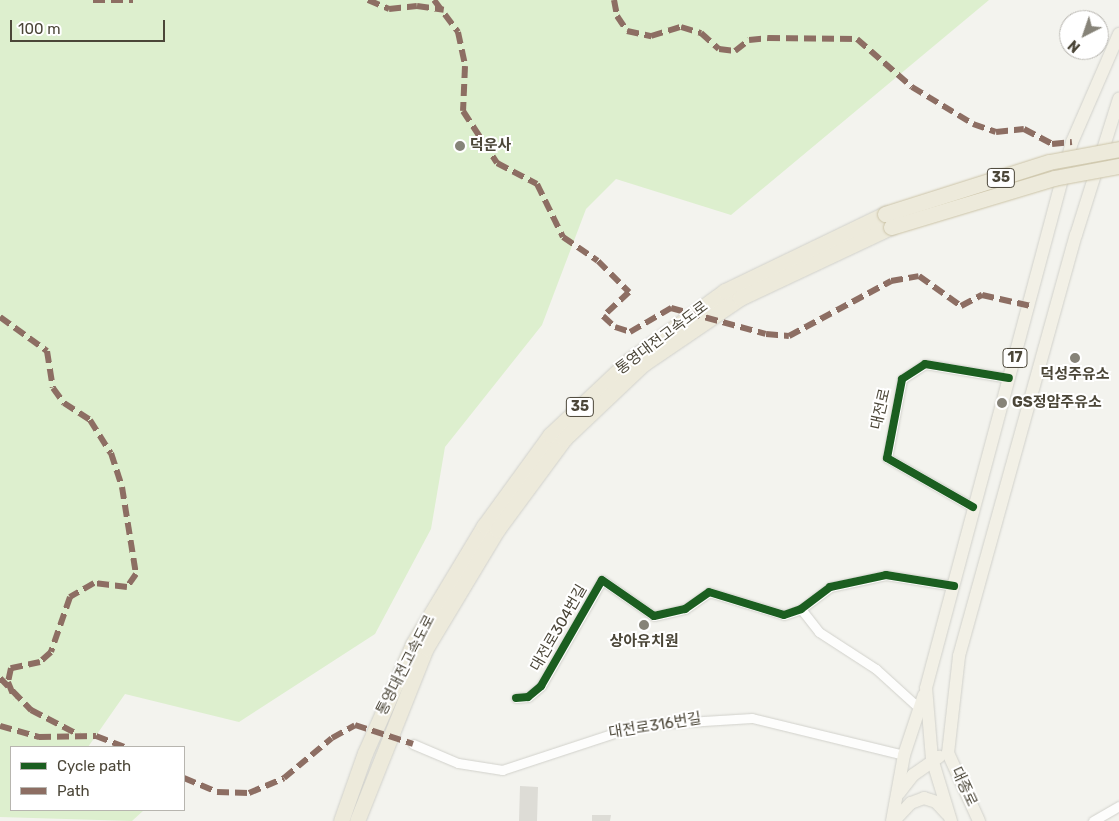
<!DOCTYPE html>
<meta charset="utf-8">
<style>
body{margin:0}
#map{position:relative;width:1119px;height:821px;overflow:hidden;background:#f3f3ee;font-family:Rubik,"Noto Sans KR",sans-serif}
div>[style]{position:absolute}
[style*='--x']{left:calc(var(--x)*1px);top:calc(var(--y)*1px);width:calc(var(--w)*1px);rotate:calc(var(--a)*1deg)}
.green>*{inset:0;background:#ddefce}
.building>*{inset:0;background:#dddcd6}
.roads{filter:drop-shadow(0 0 1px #d1d1cb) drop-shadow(0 0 1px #d1d1cb)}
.minor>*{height:9px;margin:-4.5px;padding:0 4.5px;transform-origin:4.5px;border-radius:4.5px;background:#fdfdfc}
.primary>*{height:12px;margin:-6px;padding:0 6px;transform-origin:6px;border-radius:6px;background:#f2f0e6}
.motorway>*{height:15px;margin:-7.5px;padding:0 7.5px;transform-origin:7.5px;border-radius:7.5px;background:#edeadb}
.bridges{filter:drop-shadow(0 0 1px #ccc4a8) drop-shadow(0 0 1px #ccc4a8)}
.motorway-bridge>*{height:15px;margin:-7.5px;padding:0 7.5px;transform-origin:7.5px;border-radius:7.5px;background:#edeadb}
.quiet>*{height:6px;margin-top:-3px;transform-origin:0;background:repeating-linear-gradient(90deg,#8d6e63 0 12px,transparent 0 18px)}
.cycleway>*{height:8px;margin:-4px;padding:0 4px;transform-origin:4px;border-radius:4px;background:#1b5e20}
.dots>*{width:14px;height:14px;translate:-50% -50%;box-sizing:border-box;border:2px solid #fff;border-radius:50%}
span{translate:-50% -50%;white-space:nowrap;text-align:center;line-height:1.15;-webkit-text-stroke:4px #fff;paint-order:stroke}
.shield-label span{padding:1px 4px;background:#fff;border:1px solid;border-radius:4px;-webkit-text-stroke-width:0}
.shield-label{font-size:14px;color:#4b4638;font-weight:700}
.poi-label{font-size:15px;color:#4b4638;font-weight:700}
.left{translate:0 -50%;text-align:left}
.street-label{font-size:15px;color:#4b4638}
.legend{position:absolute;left:10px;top:746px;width:175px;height:65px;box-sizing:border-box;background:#fff;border:1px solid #b7b5af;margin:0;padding:6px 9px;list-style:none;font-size:15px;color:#4b4638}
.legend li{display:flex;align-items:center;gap:10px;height:25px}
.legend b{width:25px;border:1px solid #b7b5af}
.north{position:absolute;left:1059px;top:10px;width:50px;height:50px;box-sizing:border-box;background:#fff;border:1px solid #b7b5af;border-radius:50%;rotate:221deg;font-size:14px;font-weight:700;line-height:20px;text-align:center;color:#4b4638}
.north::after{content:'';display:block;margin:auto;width:18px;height:22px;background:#868378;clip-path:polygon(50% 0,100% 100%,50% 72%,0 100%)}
.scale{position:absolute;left:10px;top:20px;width:155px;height:22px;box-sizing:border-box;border:2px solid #4b4638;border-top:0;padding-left:6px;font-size:15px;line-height:18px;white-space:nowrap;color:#4b4638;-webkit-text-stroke:4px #fff;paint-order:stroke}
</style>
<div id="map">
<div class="green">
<i style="clip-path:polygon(0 0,989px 0,731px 215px,616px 179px,586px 209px,542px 325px,445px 447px,431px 529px,375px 634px,239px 722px,125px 694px,88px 747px,11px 747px,11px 810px,144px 810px,132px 821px,0 817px)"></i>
</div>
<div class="building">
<i style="clip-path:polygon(520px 786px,538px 787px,537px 821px,519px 821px)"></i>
<i style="clip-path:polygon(592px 815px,611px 815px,610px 821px,592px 821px)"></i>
</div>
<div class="roads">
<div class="minor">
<i style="--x:973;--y:507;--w:99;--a:-150.3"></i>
<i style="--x:887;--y:458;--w:80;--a:-79.2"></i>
<i style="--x:902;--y:379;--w:27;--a:-33"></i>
<i style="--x:925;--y:364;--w:85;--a:9.5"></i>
<i style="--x:801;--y:609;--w:29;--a:52"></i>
<i style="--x:819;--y:632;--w:68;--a:33"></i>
<i style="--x:876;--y:669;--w:58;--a:42.2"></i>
<i style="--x:516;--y:698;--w:12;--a:-5"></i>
<i style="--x:528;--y:697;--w:17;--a:-40"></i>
<i style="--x:541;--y:686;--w:122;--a:-60.1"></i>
<i style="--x:602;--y:580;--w:63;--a:34.7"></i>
<i style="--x:654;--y:616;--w:32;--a:-13"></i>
<i style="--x:685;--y:609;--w:29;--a:-35"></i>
<i style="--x:709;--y:592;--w:78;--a:17"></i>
<i style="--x:784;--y:615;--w:18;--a:-19"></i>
<i style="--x:801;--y:609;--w:36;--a:-37"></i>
<i style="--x:830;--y:587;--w:57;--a:-12.1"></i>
<i style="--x:886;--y:575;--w:69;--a:9.2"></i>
<i style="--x:413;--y:744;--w:49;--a:22.9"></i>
<i style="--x:458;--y:763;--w:45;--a:9"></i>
<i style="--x:502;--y:770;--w:144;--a:-18.2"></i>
<i style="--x:639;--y:725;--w:113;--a:-3.5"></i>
<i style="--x:752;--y:718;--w:156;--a:13.7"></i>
<i style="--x:1093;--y:821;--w:30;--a:-30"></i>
</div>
<div class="primary">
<i style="--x:899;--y:793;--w:23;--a:-52"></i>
<i style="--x:913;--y:775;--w:32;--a:-35"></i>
<i style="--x:892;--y:821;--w:67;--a:-79.7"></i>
<i style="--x:904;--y:755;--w:63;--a:-71.6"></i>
<i style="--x:894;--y:821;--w:25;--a:-47"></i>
<i style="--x:911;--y:803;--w:14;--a:-21"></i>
<i style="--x:924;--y:798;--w:13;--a:18"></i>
<i style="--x:936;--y:802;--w:16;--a:47"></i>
<i style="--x:951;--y:821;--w:65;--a:-107"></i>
<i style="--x:932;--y:759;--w:71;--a:-94.8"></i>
<i style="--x:926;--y:688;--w:565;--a:-75.03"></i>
<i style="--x:1072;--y:142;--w:118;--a:-66.5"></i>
<i style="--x:979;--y:821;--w:75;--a:-114.5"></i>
<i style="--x:948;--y:753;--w:98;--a:-83.5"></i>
<i style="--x:959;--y:656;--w:437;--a:-74.5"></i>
<i style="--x:1076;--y:235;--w:143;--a:-72.5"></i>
</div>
<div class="motorway">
<i style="--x:341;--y:821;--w:72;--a:-70.6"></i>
<i style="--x:365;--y:753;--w:119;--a:-66.2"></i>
<i style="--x:413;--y:644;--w:138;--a:-59"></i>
<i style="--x:484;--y:526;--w:112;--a:-54"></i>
<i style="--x:550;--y:435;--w:110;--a:-43.2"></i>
<i style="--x:630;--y:360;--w:117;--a:-36"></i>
<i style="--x:725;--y:291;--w:178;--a:-25.7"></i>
<i style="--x:357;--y:821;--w:186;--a:-68.3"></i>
<i style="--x:426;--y:648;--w:138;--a:-59"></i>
<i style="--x:497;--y:530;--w:113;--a:-53.6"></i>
<i style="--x:564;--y:439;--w:109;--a:-43.5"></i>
<i style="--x:643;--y:364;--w:117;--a:-34.2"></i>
<i style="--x:740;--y:298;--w:167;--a:-25.2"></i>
</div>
</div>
<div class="bridges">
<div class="motorway-bridge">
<i style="--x:885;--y:214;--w:172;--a:-17.6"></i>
<i style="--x:1049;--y:162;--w:71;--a:-10.5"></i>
<i style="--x:891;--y:227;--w:170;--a:-16.7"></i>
<i style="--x:1054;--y:178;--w:66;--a:-10.5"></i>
</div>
</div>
<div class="quiet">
<i style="--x:93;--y:0;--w:40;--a:0"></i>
<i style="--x:368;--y:0;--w:23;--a:23"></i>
<i style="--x:389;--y:9;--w:28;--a:-6"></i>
<i style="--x:417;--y:6;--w:27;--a:8"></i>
<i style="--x:434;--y:0;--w:40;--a:53"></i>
<i style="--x:458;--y:32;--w:35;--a:78"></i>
<i style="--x:465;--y:66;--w:45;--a:92.5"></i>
<i style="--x:463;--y:111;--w:62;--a:56.8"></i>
<i style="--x:497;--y:163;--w:45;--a:27.7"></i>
<i style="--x:537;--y:184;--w:59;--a:63.9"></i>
<i style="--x:563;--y:237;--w:42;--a:34.4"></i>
<i style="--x:598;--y:261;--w:44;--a:45"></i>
<i style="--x:629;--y:292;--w:35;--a:137"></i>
<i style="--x:603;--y:316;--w:16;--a:43"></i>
<i style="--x:615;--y:327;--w:16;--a:18"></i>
<i style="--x:630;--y:332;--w:48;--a:-30.3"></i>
<i style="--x:671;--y:308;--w:98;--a:15.3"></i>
<i style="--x:766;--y:334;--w:23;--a:5"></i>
<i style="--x:789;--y:336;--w:116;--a:-28.3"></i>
<i style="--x:891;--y:281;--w:28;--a:-10"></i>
<i style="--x:919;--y:276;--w:52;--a:35.5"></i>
<i style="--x:961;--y:306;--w:24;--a:-28"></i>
<i style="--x:982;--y:295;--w:50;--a:12.7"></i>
<i style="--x:614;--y:0;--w:16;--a:79"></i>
<i style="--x:617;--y:16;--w:18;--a:56"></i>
<i style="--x:627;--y:31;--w:25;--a:12"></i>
<i style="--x:651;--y:36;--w:31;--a:-17"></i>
<i style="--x:681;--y:27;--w:21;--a:17"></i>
<i style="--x:701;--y:33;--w:24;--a:42"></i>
<i style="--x:719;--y:49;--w:16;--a:7"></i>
<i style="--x:735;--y:51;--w:18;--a:-38"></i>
<i style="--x:749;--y:40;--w:19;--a:-6"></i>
<i style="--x:768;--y:38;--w:89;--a:0.6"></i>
<i style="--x:857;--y:39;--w:73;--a:41.1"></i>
<i style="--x:912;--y:87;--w:71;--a:31.2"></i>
<i style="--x:973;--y:124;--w:24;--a:19"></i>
<i style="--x:996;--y:132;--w:28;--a:-6"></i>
<i style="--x:1024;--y:129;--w:32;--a:28"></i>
<i style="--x:1052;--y:144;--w:20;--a:-6"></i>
<i style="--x:0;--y:317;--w:58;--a:35.9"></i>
<i style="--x:47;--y:351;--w:37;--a:81"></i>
<i style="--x:53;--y:388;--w:19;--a:54"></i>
<i style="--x:64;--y:403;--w:31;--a:33"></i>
<i style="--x:90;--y:420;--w:39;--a:58"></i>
<i style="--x:111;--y:453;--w:36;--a:72"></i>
<i style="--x:122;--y:487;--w:88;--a:80.9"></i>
<i style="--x:136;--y:574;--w:16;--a:125"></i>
<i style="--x:127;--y:587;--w:33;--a:-173"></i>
<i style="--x:94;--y:583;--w:28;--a:150"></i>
<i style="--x:70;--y:597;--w:58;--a:109.1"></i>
<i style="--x:51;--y:652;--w:15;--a:138"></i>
<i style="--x:40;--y:662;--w:30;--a:168"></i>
<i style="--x:11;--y:668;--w:14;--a:102"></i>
<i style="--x:8;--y:682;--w:18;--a:68"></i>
<i style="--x:0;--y:678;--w:45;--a:45.9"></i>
<i style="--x:31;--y:710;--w:54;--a:27.5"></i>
<i style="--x:0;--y:726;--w:41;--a:15.8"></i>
<i style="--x:39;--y:737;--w:57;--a:-1"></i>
<i style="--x:96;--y:736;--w:30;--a:21"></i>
<i style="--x:184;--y:778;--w:36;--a:23"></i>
<i style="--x:217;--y:792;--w:32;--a:2"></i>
<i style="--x:249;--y:793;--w:38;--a:-23"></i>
<i style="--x:284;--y:778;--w:62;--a:-39.8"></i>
<i style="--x:332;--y:738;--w:26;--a:-29"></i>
<i style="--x:355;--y:725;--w:61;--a:18.1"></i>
</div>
<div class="cycleway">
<i style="--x:973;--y:507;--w:99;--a:-150.3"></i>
<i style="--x:887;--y:458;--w:80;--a:-79.2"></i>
<i style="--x:902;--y:379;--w:27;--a:-33"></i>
<i style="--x:925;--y:364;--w:85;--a:9.5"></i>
<i style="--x:516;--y:698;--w:12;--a:-5"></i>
<i style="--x:528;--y:697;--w:17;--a:-40"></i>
<i style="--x:541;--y:686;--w:122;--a:-60.1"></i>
<i style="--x:602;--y:580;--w:63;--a:34.7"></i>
<i style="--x:654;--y:616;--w:32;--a:-13"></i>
<i style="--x:685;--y:609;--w:29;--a:-35"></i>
<i style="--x:709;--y:592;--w:78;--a:17"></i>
<i style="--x:784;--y:615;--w:18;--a:-19"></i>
<i style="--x:801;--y:609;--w:36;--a:-37"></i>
<i style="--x:830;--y:587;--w:57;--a:-12.1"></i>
<i style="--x:886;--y:575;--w:69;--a:9.2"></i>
</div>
<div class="dots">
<i style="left:460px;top:146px;background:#868378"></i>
<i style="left:1075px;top:358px;background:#868378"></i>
<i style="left:1002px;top:403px;background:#868378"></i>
<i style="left:644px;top:625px;background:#868378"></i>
</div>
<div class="shield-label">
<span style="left:1001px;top:178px">35</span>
<span style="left:1015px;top:358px">17</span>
<span style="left:580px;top:407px">35</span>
</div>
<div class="poi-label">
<span class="left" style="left:470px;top:146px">덕운사</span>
<span style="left:1075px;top:375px">덕성주유소</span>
<span class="left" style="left:1012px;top:403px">GS정암주유소</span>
<span style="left:644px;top:642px">상아유치원</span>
</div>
<div class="street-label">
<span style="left:662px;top:338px;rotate:-37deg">통영대전고속도로</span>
<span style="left:881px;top:409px;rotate:-77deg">대전로</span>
<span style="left:559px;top:628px;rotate:-60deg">대전로304번길</span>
<span style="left:406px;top:665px;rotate:-63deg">통영대전고속도로</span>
<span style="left:655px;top:726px;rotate:-9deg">대전로316번길</span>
<span style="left:964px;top:787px;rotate:65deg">대종로</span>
</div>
<ul class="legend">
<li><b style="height:6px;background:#1b5e20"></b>Cycle path</li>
<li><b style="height:6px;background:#8d6e63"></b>Path</li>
</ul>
<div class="north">N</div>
<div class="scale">100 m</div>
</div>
